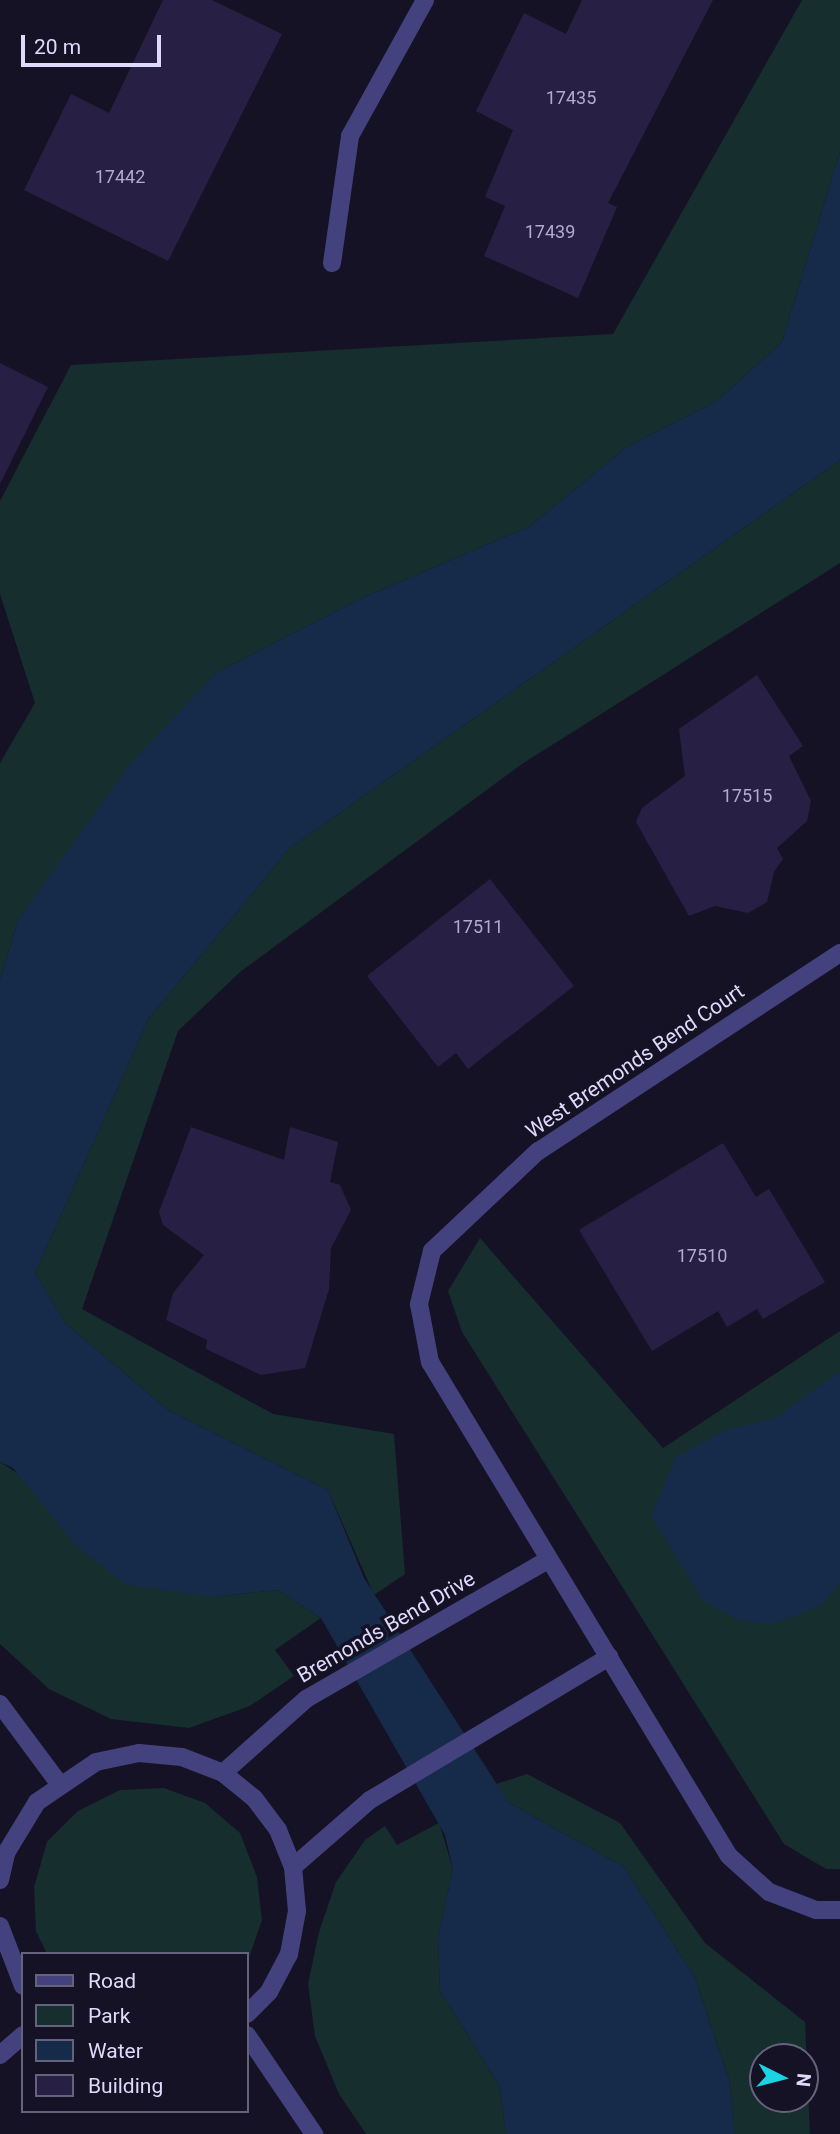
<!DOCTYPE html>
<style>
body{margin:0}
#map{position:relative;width:840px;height:2134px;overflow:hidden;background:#151225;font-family:Roboto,sans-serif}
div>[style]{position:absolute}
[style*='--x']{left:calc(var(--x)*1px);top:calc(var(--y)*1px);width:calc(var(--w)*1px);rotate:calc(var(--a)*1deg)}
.green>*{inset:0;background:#162e2d}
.water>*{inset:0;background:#162b4a}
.building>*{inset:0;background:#272044}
.minor>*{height:18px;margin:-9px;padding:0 9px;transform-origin:9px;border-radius:9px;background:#44427e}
.tertiary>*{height:18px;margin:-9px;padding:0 9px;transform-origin:9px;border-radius:9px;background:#44427e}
span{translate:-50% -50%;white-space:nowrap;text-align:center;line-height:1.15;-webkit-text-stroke:7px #151225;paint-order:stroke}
.number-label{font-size:18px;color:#b0accd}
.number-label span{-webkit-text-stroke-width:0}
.street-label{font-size:21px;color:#dedafb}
.legend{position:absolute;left:21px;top:1952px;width:228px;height:161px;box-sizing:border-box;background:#151225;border:2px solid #65627b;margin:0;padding:9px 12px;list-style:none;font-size:21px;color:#dedafb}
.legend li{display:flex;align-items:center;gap:14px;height:35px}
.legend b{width:35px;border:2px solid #65627b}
.north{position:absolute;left:749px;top:2043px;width:70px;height:70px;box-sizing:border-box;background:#151225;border:2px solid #65627b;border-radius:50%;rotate:96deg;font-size:19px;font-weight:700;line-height:28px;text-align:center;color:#dedafb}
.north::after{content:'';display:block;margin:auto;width:24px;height:32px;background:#1cd2e5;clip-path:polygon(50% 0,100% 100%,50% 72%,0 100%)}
.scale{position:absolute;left:21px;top:35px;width:140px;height:32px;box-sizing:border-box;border:4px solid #dedafb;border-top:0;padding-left:9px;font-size:21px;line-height:24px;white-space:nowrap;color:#dedafb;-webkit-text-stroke:5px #151225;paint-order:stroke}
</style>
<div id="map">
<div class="green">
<i style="clip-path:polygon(802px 0,840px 0,840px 152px,782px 342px,717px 401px,627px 447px,529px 527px,358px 600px,216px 673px,18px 920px,0 980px,0 763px,35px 703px,0 594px,0 501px,71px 365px,613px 334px)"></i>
<i style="clip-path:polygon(840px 460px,840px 563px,522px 764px,240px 972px,178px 1031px,82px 1309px,273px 1414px,394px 1434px,405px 1574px,374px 1595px,328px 1490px,168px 1410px,65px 1323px,35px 1273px,149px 1018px,290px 848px)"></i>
<i style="clip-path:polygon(480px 1238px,663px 1448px,840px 1331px,840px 1869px,826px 1869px,784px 1844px,462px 1332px,448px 1291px)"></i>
<i style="clip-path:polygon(0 1462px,212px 1597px,278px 1590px,321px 1618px,275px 1650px,294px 1676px,250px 1706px,189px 1728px,111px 1719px,49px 1689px,0 1644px)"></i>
<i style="clip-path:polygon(evenodd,527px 1774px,620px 1823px,705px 1943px,805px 2022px,810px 2134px,735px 2134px,729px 2080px,695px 1978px,624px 1867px,509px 1803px,496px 1784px,527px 1774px,763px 2057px,805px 2057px,805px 2099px,763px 2099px,763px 2057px)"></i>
<i style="clip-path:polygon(164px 1788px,205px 1803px,240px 1833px,257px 1877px,262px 1920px,247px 1963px,247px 1954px,47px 1954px,36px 1931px,34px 1887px,47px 1842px,78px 1811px,120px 1790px)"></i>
<i style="clip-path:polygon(439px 1823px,453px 1869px,438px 1937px,440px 1991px,500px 2086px,506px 2134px,366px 2134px,339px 2094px,315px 2036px,308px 1984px,319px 1932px,336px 1882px,365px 1840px,385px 1826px,397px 1845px)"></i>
</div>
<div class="water">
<i style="clip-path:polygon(840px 152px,840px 460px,290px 848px,149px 1018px,35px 1273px,65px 1323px,168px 1410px,328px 1490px,364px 1578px,509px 1803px,624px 1867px,695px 1978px,729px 2080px,735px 2134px,506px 2134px,500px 2086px,440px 1991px,438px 1937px,453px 1869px,445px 1835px,321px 1618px,278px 1590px,212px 1597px,127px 1585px,77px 1547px,13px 1468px,0 1462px,0 980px,18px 920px,131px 763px,216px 673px,358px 600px,529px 527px,627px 447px,717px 401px,782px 342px)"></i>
<i style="clip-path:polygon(840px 1371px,840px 1583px,820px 1606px,773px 1624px,739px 1620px,703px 1601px,651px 1516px,676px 1457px,727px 1430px,775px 1418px)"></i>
</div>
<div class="building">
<i style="clip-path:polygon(163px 0,212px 0,282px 34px,168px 261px,24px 190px,71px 94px,109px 113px)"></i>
<i style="clip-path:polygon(582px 0,713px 0,608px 203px,617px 207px,578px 298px,484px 256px,505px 206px,485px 197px,513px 130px,476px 111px,524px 13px,566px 34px)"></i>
<i style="clip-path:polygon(0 363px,48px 387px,0 484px)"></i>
<i style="clip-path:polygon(757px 675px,803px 746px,789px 756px,811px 801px,807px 821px,777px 848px,783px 859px,774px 872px,767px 902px,748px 913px,715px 906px,689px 916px,636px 822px,642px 808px,685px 776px,679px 729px)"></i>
<i style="clip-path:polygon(490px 879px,574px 986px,468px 1069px,456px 1053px,438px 1067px,367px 976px)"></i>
<i style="clip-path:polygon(191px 1127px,284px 1160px,290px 1127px,338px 1142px,330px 1182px,340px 1185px,351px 1210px,331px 1248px,329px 1289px,305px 1368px,261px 1375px,206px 1349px,207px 1340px,166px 1320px,173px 1293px,204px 1255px,163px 1225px,159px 1212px)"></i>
<i style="clip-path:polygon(723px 1143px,756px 1197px,769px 1189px,825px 1282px,763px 1319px,757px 1309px,727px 1327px,718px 1311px,652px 1351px,579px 1230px)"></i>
</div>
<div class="minor">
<i style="--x:332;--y:263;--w:128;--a:-81.9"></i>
<i style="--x:350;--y:136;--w:155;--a:-61.1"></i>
<i style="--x:840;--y:953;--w:361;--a:146.7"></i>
<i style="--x:538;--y:1151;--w:146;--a:136.7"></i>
<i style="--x:432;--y:1251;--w:55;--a:103.8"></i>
<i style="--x:419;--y:1304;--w:59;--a:79.3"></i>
<i style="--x:430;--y:1362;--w:577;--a:58.82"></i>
<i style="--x:729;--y:1856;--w:54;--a:42"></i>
<i style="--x:769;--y:1892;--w:50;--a:21"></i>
<i style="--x:816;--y:1910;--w:24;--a:0"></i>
<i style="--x:223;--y:1773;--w:111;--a:-41.7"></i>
<i style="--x:306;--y:1699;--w:280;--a:-29.9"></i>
<i style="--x:293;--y:1867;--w:102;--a:-41"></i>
<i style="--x:370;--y:1800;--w:279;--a:-30.9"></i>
<i style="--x:0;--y:2055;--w:30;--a:-41"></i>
</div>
<div class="tertiary">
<i style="--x:0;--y:1704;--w:97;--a:53.4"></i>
<i style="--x:0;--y:1880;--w:28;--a:-77"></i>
<i style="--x:6;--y:1853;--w:60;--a:-58.7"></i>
<i style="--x:37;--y:1802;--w:71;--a:-34.1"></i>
<i style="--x:96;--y:1762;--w:44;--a:-11.8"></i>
<i style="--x:139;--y:1753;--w:43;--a:5.3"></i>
<i style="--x:182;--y:1757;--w:44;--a:21.3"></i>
<i style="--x:223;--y:1773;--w:40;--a:39"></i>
<i style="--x:254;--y:1798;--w:40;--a:53"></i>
<i style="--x:278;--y:1830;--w:40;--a:68"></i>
<i style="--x:293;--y:1867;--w:44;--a:84.8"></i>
<i style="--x:297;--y:1911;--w:44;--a:100.5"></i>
<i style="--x:289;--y:1954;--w:43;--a:117.8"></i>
<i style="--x:269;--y:1992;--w:31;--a:135"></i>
<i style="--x:0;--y:1926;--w:64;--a:69"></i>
<i style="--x:247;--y:2035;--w:120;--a:55.9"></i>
</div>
<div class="number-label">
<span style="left:571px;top:98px">17435</span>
<span style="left:120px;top:177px">17442</span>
<span style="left:550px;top:232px">17439</span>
<span style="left:747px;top:796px">17515</span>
<span style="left:478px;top:927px">17511</span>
<span style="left:702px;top:1256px">17510</span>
</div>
<div class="street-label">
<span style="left:635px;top:1061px;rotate:-34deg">West Bremonds Bend Court</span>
<span style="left:386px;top:1627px;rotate:-30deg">Bremonds Bend Drive</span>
</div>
<ul class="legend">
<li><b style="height:9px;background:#44427e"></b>Road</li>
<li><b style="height:19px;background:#162e2d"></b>Park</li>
<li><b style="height:19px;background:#162b4a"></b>Water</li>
<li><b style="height:19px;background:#272044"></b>Building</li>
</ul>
<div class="north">N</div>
<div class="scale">20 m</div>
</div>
